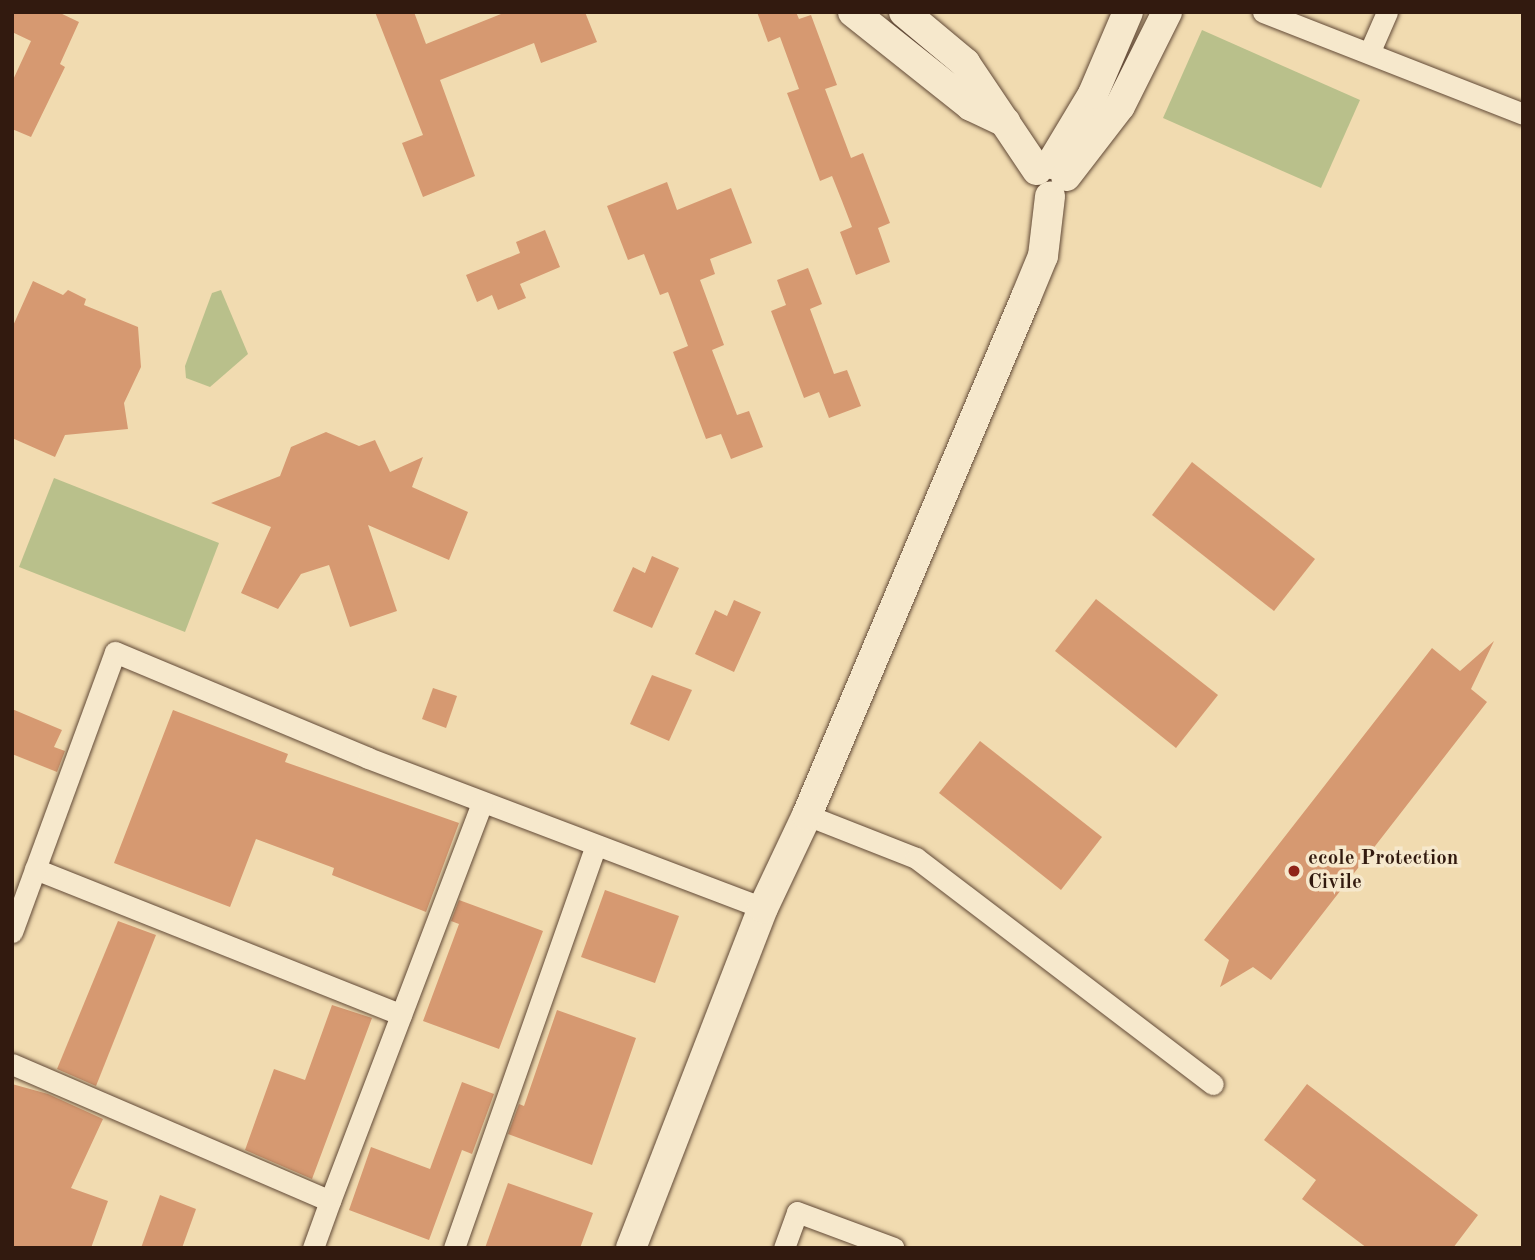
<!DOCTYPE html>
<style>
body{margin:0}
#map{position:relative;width:1535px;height:1260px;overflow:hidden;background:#f1dbb0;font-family:"Old Standard TT",serif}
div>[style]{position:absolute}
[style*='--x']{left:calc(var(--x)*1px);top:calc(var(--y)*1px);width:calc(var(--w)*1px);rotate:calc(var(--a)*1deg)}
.green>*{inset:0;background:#b9c08b}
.building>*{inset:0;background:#d69971}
.roads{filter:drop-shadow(0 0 2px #624a37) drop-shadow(0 0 2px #624a37)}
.street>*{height:21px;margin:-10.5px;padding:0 10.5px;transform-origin:10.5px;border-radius:10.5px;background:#f6e8cc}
.secondary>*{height:30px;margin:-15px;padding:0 15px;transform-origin:15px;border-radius:15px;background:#f6e8cc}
.dots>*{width:19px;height:19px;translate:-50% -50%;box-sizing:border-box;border:4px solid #f6e8cc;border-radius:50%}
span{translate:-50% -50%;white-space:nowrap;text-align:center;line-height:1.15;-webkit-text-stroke:7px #f6e8cc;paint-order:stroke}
.poi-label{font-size:21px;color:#321a0f;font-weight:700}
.left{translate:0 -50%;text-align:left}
.frame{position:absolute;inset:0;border:14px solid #321a0f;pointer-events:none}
</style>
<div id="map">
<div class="green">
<i style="clip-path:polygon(1202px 30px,1360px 100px,1321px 188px,1163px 118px)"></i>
<i style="clip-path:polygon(221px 290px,248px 354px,210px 387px,186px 378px,185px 366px,212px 293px)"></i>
<i style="clip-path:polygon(54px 478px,219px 543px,185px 632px,19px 567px)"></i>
</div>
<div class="building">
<i style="clip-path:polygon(12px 12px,58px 12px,79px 22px,60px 64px,65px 67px,31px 137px,12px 129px,12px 82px,31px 41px,12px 32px)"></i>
<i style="clip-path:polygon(375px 12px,414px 12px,426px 44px,506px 12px,585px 12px,597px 42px,541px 63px,534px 43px,440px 80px,475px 176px,423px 197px,402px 143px,423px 135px)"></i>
<i style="clip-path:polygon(757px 12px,796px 12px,799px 19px,811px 15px,837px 85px,825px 89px,851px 158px,863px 153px,890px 223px,878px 228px,890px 262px,856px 275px,840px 232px,852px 227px,842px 201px,832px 176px,820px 181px,787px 93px,799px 89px,780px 37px,768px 42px)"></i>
<i style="clip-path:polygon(667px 182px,677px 210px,731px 188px,752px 243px,710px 259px,715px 274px,700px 280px,724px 345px,712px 350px,737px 415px,749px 411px,763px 447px,731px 459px,721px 434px,706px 439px,673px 352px,688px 346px,668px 292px,660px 295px,644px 254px,628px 260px,607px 206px)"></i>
<i style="clip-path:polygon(545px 230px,560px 267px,520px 284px,526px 298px,498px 310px,492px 295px,477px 302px,466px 275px,520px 253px,516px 242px)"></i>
<i style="clip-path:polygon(808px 268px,822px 304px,810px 309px,834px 374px,847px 370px,861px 406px,829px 418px,819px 392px,804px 398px,771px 311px,786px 305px,777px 280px)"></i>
<i style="clip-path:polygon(33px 281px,63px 295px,68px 290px,86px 299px,84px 305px,138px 327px,141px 367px,124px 403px,128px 429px,65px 435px,55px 457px,12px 438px,12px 328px)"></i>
<i style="clip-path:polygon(326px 432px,359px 446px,375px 440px,390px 472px,423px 457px,412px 487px,468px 512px,449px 560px,368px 525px,397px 611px,350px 627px,329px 565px,301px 574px,278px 609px,241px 593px,271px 527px,211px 503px,280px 476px,291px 447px)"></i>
<i style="clip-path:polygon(1192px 462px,1315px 559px,1274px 611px,1152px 515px)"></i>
<i style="clip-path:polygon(652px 556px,679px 568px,652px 628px,613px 611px,633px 567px,645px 573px)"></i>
<i style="clip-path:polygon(1096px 599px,1218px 695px,1176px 748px,1055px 651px)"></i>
<i style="clip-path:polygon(734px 600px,761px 612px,734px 672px,695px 654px,715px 610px,727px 616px)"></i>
<i style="clip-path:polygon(1494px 641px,1471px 689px,1487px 702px,1271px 980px,1253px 967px,1220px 987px,1229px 960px,1204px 940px,1432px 648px,1460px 671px)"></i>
<i style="clip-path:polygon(652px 675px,692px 690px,669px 741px,630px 724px)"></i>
<i style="clip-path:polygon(433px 688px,457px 696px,446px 728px,422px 719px)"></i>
<i style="clip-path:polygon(12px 709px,62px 730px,54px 747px,65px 751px,57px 772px,12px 754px)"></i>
<i style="clip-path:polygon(173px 710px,288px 754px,285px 762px,459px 823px,426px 912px,332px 875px,334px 868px,256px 839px,230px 907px,114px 863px)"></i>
<i style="clip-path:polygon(980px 741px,1102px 837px,1061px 890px,939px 793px)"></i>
<i style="clip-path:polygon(605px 890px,679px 916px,655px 983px,581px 957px)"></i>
<i style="clip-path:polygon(459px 900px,543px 931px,499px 1049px,423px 1021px,459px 924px,451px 921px)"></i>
<i style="clip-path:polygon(118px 921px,156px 935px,96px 1086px,57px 1069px)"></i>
<i style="clip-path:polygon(332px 1005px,372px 1018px,312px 1179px,245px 1150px,274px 1069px,305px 1080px)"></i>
<i style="clip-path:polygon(557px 1010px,636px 1038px,592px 1165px,508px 1134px,519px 1104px,524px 1106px)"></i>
<i style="clip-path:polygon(462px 1082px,494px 1094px,472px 1154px,462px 1150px,429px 1240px,349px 1210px,371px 1147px,430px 1169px)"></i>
<i style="clip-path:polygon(12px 1084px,48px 1094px,103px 1119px,71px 1188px,108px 1201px,91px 1248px,12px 1248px)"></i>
<i style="clip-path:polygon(1307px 1084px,1478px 1215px,1453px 1248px,1367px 1248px,1302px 1199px,1316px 1180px,1264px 1140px)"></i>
<i style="clip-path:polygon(508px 1183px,593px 1213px,580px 1248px,485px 1248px)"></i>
<i style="clip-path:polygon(160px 1195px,196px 1209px,182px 1248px,141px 1248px)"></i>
</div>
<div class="roads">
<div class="street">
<i style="--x:1263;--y:12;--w:279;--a:21.4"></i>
<i style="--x:1370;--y:51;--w:43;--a:-66.4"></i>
<i style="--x:807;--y:815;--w:117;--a:21.5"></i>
<i style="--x:916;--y:858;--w:373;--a:37.3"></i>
<i style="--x:35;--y:869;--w:394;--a:21.7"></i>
<i style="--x:12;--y:932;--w:298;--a:-69.8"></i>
<i style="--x:115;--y:652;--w:274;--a:22.7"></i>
<i style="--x:368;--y:758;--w:423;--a:20.8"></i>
<i style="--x:12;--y:1064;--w:346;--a:23.3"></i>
<i style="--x:330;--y:1201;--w:50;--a:109.9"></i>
<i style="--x:330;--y:1201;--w:426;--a:-69.1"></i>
<i style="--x:454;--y:1248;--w:425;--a:-70.6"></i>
<i style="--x:784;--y:1248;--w:38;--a:-70"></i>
<i style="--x:797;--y:1212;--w:103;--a:20.4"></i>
</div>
<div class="secondary">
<i style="--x:853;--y:12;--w:151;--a:38.5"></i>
<i style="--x:971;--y:106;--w:38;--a:25"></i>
<i style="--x:904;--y:12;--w:80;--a:39.9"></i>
<i style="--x:965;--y:63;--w:129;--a:56.1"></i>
<i style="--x:1051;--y:164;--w:82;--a:-59"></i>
<i style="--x:1093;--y:94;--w:89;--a:-66.9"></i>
<i style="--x:1066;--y:176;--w:88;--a:-52.4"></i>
<i style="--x:1120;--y:106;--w:105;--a:-63.4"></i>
<i style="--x:631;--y:1248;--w:365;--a:-68.8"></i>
<i style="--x:763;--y:908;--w:103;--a:-64.7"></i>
<i style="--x:807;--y:815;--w:562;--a:-67.08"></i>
<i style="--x:1026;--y:297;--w:44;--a:-67.5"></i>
<i style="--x:1043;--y:256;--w:60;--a:-83.3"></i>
</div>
</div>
<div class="dots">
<i style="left:1294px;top:871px;background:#8f2418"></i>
</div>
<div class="poi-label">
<span class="left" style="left:1308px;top:871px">ecole Protection<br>Civile</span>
</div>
<div class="frame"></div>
</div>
